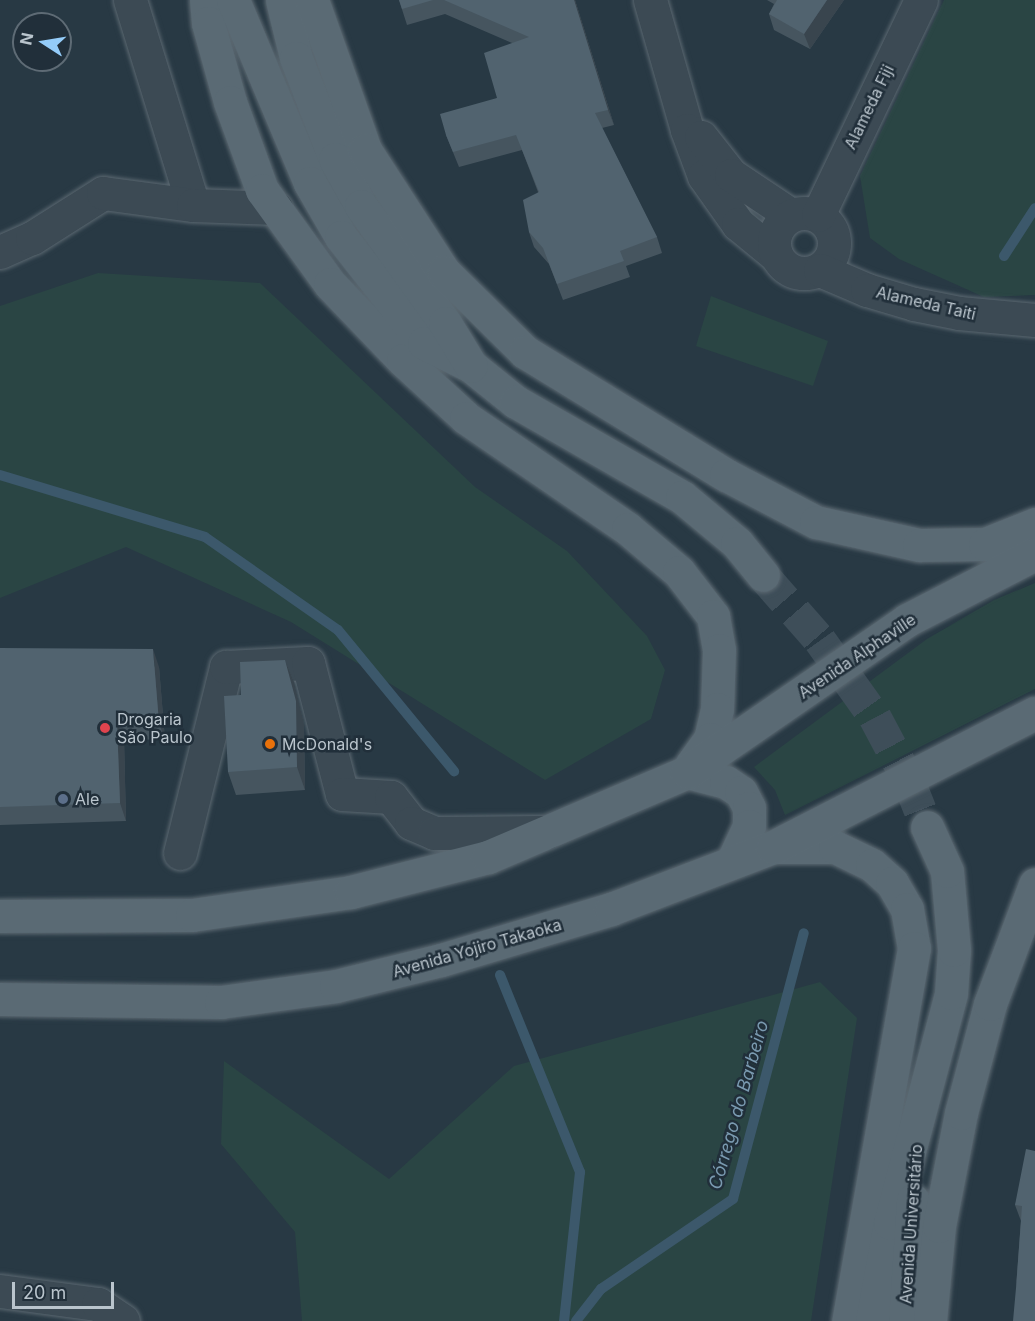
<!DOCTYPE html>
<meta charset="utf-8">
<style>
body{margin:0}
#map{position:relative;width:1035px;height:1321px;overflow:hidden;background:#283944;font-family:Inter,sans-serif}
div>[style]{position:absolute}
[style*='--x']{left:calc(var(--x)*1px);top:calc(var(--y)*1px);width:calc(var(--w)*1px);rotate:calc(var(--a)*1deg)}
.green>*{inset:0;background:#2a4544}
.stream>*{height:10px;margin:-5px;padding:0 5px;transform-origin:5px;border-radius:5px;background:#3c586b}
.major-tunnel>*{height:33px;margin-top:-16.5px;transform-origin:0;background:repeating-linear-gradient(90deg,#3e4e59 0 33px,transparent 0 49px)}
.roads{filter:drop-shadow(0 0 2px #5b6871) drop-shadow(0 0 2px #5b6871)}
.minor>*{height:33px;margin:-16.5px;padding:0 16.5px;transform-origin:16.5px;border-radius:16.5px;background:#3c4a54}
.minor>.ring{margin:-16.5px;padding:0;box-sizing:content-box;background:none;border:33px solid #3c4a54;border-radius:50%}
.major>*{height:33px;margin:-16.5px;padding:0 16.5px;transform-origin:16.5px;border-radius:16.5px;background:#5a6a74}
.wall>*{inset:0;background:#46555f}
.shaded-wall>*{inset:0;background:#39454e}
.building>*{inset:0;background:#51636f}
.dots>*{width:16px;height:16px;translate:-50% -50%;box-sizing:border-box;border:3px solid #212f3a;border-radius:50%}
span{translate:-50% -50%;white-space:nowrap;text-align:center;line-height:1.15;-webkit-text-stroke:5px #212f3a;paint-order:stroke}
.street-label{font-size:16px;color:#bac5cd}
.poi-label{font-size:16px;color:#bac5cd}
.left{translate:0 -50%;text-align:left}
.water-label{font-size:18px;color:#7a9ab0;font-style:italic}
.north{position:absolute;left:12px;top:12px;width:60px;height:60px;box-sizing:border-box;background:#212f3a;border:2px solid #5e6b75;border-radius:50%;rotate:282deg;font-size:16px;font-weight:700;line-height:24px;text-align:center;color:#bac5cd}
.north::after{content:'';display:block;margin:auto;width:21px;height:27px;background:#94ccf9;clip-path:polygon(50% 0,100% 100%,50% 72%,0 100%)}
.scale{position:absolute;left:12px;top:1282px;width:102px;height:27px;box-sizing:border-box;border:3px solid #bac5cd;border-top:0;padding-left:8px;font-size:18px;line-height:21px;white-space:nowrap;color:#bac5cd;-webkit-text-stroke:4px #212f3a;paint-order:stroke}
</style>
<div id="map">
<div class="green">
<i style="clip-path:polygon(944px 0,1035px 0,1035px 295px,984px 297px,899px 259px,870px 238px,860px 176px)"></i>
<i style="clip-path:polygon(98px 273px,260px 283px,475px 487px,567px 551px,647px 636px,665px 670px,651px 719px,545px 780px,291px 622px,126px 547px,0 598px,0 306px)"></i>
<i style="clip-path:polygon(711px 296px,828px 341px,813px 386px,696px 346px)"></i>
<i style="clip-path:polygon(1035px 583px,1035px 689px,785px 815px,775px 790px,754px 767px,927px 639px,994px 600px)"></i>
<i style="clip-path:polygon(820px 982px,857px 1018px,811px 1321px,302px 1321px,295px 1232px,221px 1144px,224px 1061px,389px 1179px,514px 1066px)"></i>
</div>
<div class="stream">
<i style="--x:1004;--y:256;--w:57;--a:-57.1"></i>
<i style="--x:0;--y:475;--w:214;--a:16.8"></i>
<i style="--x:205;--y:537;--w:162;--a:35"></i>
<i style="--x:338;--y:630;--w:183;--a:50.6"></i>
<i style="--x:500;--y:975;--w:213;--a:67.9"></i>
<i style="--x:580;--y:1172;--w:150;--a:96.1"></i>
<i style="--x:576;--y:1321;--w:41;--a:-52"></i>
<i style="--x:601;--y:1289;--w:160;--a:-34.3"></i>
<i style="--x:733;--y:1199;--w:275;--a:-75.1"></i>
</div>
<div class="major-tunnel">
<i style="--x:763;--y:575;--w:86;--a:48.8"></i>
<i style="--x:820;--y:640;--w:95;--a:54.5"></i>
<i style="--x:875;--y:717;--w:70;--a:62"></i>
<i style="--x:908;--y:779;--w:52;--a:68.4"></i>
</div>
<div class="roads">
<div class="minor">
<i style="--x:130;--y:0;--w:214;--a:72.9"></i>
<i style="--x:650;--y:0;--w:135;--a:74.1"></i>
<i style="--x:687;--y:130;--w:49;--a:69.7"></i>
<i style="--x:704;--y:176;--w:59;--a:54.7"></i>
<i style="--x:738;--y:224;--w:50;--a:39.4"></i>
<i style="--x:701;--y:137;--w:48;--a:51.7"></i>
<i style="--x:731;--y:175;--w:72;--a:33.7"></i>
<i class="ring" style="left:774px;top:213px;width:27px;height:27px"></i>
<i style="--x:818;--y:215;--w:238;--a:-64.4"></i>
<i style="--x:0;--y:252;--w:35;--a:-24"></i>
<i style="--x:32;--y:238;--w:84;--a:-32.4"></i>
<i style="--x:103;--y:193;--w:91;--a:7.6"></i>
<i style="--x:193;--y:205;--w:83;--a:2.1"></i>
<i style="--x:820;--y:270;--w:51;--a:23.1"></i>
<i style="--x:867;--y:290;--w:49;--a:16.6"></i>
<i style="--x:914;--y:304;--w:46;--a:11.3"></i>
<i style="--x:959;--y:313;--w:76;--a:5.3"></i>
<i style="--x:180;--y:853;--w:192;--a:-76.1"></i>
<i style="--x:226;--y:667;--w:82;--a:-2.8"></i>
<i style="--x:308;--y:663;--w:135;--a:75.5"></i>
<i style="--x:342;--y:794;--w:49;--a:3.5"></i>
<i style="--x:391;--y:797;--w:33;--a:52"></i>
<i style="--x:411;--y:823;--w:25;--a:23"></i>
<i style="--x:434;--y:833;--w:113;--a:-0.5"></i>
<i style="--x:0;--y:1291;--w:99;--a:7.6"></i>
<i style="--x:98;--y:1304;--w:30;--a:34"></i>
</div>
<div class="major">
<i style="--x:206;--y:0;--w:23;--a:85"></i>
<i style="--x:208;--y:23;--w:82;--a:74.4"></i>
<i style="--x:230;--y:102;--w:94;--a:70"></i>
<i style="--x:262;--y:190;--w:116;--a:54.1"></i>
<i style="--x:330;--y:284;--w:105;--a:46.2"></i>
<i style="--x:403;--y:360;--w:86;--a:42.6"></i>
<i style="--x:466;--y:418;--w:196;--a:34.4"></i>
<i style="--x:628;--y:529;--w:67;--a:40.1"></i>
<i style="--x:679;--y:572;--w:56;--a:52.3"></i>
<i style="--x:713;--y:616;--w:35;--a:80"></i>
<i style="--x:719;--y:650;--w:59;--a:91.9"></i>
<i style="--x:717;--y:709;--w:31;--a:103"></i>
<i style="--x:710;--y:739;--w:32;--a:126"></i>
<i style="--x:233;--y:0;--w:199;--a:67.2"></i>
<i style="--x:310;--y:183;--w:62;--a:60.1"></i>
<i style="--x:341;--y:237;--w:135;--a:51.9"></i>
<i style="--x:424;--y:343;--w:52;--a:26.1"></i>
<i style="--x:471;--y:366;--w:58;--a:38.7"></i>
<i style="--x:516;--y:402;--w:191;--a:29.8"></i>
<i style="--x:682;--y:497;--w:72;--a:39.9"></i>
<i style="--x:737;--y:543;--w:41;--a:50.9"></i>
<i style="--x:282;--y:0;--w:60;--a:76.4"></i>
<i style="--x:296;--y:58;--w:108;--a:68.9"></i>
<i style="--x:335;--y:159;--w:54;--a:61"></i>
<i style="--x:361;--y:206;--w:144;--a:54.3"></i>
<i style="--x:445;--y:323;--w:50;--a:58.8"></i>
<i style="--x:312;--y:0;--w:159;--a:70.5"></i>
<i style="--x:365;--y:150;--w:145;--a:57.1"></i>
<i style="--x:444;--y:272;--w:114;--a:44.6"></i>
<i style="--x:525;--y:352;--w:236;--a:31.5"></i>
<i style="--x:726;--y:475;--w:102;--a:27.6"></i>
<i style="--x:816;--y:522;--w:106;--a:12.6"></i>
<i style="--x:919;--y:545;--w:66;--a:-0.9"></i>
<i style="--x:985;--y:544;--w:54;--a:-21.8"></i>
<i style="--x:687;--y:772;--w:40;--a:14.4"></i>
<i style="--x:726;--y:782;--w:18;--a:34"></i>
<i style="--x:741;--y:792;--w:18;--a:63"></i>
<i style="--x:749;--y:808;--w:18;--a:90"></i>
<i style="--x:749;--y:826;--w:38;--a:115"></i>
<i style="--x:777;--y:847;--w:58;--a:0"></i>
<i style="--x:835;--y:847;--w:41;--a:25.9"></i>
<i style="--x:872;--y:865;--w:27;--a:42"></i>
<i style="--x:892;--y:883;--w:30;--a:60"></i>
<i style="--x:907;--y:909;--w:40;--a:80"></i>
<i style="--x:914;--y:948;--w:379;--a:100"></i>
<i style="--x:0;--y:916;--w:192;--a:-0.3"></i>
<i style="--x:192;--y:915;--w:161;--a:-8.2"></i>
<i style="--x:351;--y:892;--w:141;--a:-14.3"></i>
<i style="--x:488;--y:857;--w:216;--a:-23.1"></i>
<i style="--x:687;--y:772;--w:267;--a:-34.6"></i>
<i style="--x:907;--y:620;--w:144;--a:-27.3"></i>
<i style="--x:0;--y:999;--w:221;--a:0.8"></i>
<i style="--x:221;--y:1002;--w:116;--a:-7.9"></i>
<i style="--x:336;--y:986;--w:108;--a:-13.9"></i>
<i style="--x:441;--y:960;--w:177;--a:-16.7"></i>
<i style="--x:611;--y:909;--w:173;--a:-20.9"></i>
<i style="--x:773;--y:847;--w:294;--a:-27.1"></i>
<i style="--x:872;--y:1321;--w:100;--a:-79.6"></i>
<i style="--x:890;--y:1223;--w:238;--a:-75.1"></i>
<i style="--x:951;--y:993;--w:43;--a:-86"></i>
<i style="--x:954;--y:950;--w:79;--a:-95.1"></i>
<i style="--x:947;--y:871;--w:48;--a:-114.4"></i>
<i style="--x:905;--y:1321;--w:121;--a:-86.2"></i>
<i style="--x:930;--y:1321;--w:95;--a:-84.6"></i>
<i style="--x:939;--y:1226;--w:115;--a:-79"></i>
<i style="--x:961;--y:1113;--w:113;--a:-75.1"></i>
<i style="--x:990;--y:1004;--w:128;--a:-69.4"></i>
</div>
</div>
<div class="wall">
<i style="clip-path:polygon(399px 0,575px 0,614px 125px,602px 128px,657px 237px,662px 253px,626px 266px,630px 277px,563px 300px,549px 264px,534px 247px,529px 232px,538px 192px,522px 150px,459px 167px,446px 135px,497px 98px,512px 43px,445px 14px,407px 25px)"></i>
<i style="clip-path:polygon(767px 0,844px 0,810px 49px,774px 30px,769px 14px,774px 4px)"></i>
<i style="clip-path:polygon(0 648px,159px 667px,165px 740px,124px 739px,126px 821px,0 825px)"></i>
<i style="clip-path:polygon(285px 660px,294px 682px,304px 724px,305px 790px,236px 795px,228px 772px,241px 695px)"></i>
<i style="clip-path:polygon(1035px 1151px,1016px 1288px,1021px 1221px,1015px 1205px)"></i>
</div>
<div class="shaded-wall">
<i style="clip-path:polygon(574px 0,575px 0,614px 125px,608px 110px)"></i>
<i style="clip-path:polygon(827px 0,844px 0,810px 49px,804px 34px)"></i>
<i style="clip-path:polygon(153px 649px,159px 667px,165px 740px,159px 723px)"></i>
<i style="clip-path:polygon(285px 660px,294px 682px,304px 724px,305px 790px,297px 767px)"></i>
<i style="clip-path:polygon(117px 722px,124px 739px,126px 821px,120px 803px)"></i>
</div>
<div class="building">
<i style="clip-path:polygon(399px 0,433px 0,402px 9px)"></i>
<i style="clip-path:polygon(444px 0,574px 0,608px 110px,595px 113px,657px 237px,620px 251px,624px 261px,557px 284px,543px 248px,529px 232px,523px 200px,539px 192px,516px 135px,453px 152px,446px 135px,440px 114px,497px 98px,484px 53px,529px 37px)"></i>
<i style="clip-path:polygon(777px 0,827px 0,804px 34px,769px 14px)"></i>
<i style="clip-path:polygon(0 648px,153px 649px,159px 723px,117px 722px,120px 803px,0 807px)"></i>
<i style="clip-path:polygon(285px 660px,296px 701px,297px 767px,228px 772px,224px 696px,241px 695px,240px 662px)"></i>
<i style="clip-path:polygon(1026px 1149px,1035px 1151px,1035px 1321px,1013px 1321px,1016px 1288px,1022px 1206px,1015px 1205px)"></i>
</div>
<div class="dots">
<i style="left:105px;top:728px;background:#e0444e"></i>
<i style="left:270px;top:744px;background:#e8710a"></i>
<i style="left:63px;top:799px;background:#5c6f8a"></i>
</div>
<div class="street-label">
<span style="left:869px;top:107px;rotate:-64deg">Alameda Fiji</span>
<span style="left:926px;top:303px;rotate:13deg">Alameda Taiti</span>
<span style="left:857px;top:656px;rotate:-34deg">Avenida Alphaville</span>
<span style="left:477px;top:948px;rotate:-16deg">Avenida Yojiro Takaoka</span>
<span style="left:911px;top:1224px;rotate:-86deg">Avenida Universitário</span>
</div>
<div class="poi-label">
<span class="left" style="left:117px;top:728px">Drogaria<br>São Paulo</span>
<span class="left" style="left:282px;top:744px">McDonald's</span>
<span class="left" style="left:75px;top:799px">Ale</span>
</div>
<div class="water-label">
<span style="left:739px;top:1105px;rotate:-74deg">Córrego do Barbeiro</span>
</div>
<div class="north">N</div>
<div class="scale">20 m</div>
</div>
